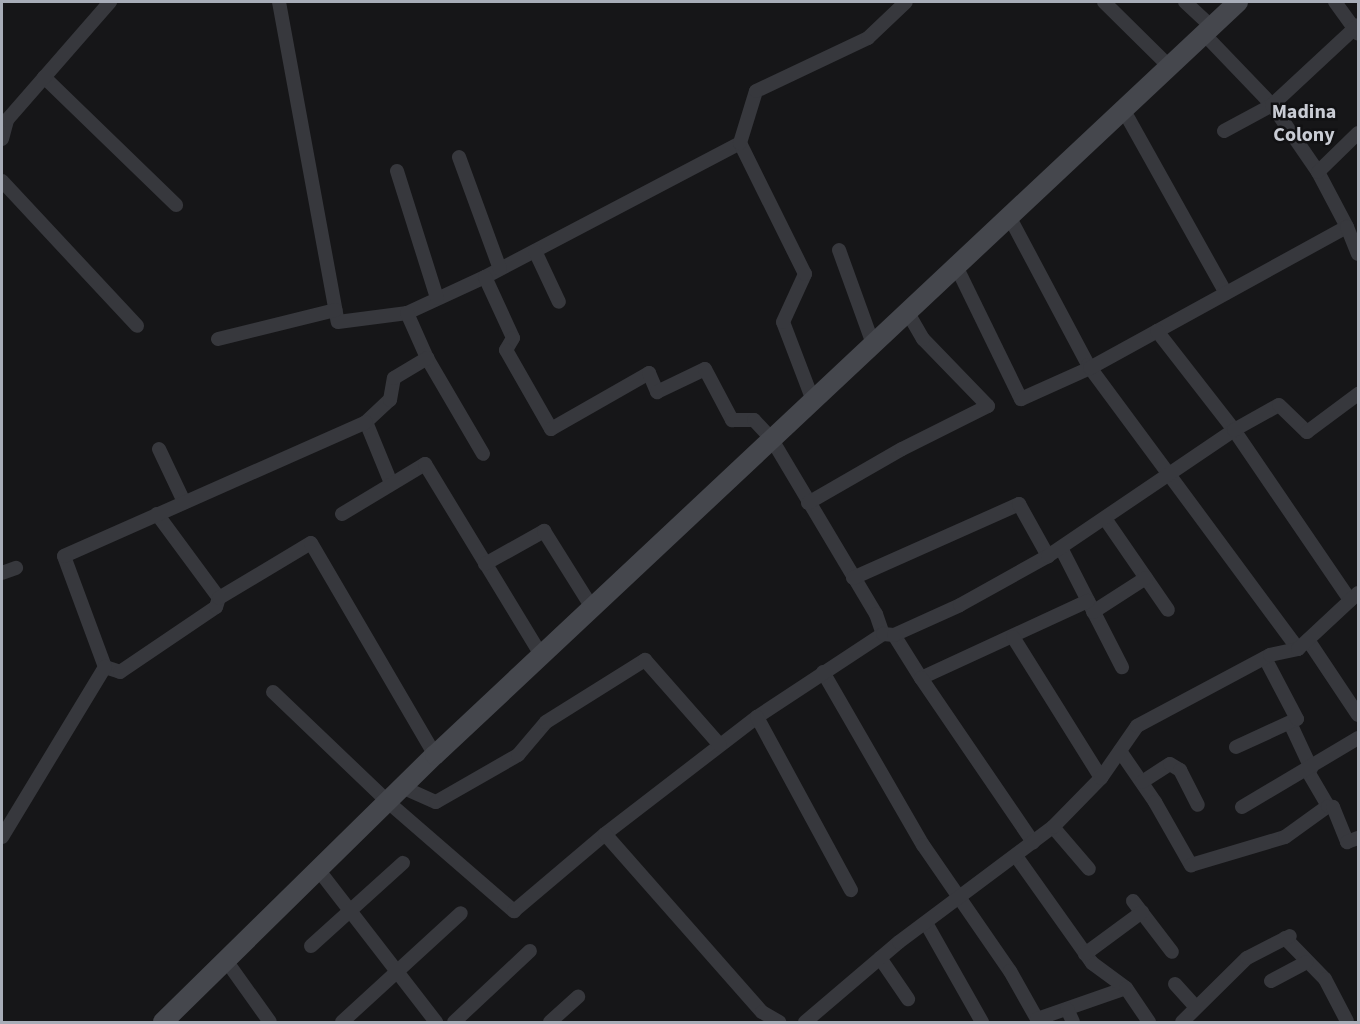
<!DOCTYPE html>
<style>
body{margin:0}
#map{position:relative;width:1360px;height:1024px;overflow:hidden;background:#161618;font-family:"Source Sans 3",sans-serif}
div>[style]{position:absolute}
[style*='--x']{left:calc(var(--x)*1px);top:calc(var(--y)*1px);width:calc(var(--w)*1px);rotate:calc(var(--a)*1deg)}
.street>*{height:14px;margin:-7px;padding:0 7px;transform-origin:7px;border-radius:7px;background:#37383d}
.secondary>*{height:20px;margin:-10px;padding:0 10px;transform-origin:10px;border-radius:10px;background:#45474d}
span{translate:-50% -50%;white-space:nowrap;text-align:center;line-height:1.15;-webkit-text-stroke:5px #111113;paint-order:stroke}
.neighbourhood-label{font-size:20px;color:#c9ccd4;font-weight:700}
.frame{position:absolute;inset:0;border:3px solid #a8adb8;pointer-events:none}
</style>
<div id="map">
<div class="street">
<i style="--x:279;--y:2;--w:325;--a:79.6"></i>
<i style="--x:338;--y:322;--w:70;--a:-7.4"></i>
<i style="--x:407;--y:313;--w:86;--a:-24.8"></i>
<i style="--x:485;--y:277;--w:288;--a:-27.7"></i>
<i style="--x:1104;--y:2;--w:91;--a:44.6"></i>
<i style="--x:1185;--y:2;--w:37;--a:43"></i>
<i style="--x:1335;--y:2;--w:39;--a:54"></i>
<i style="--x:1204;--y:34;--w:98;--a:46.2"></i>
<i style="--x:1272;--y:105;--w:81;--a:55.5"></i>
<i style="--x:1318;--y:172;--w:62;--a:62.2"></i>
<i style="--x:44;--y:77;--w:184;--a:44.1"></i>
<i style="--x:1123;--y:109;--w:211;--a:60.8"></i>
<i style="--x:1224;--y:131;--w:55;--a:-28.4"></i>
<i style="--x:1272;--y:105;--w:117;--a:-42.9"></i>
<i style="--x:2;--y:139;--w:20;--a:-75"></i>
<i style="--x:7;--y:120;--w:157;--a:-48.9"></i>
<i style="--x:459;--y:157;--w:119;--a:69.9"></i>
<i style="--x:397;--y:171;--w:133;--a:72.5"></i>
<i style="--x:1318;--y:172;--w:56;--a:-44.3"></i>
<i style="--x:2;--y:181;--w:198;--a:47"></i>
<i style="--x:1010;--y:218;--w:166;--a:62"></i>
<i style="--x:1088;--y:365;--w:353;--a:53.5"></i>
<i style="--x:839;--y:250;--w:100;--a:70.1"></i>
<i style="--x:535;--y:251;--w:56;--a:64.8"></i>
<i style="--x:957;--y:268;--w:146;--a:64"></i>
<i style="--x:1021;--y:399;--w:76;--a:-24.2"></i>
<i style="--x:1090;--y:368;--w:293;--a:-28.8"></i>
<i style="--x:1347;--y:227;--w:29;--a:68"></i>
<i style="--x:485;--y:277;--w:67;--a:65.3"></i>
<i style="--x:513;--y:338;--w:14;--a:120"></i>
<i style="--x:506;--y:350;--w:91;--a:60.3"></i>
<i style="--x:551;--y:429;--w:113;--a:-29.7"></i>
<i style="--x:649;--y:373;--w:21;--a:67"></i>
<i style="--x:657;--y:392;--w:53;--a:-25.6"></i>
<i style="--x:705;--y:369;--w:58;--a:62.1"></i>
<i style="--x:732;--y:420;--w:22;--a:0"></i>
<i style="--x:754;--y:420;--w:25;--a:47"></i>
<i style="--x:771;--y:438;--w:205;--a:59.2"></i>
<i style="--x:876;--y:614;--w:21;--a:71"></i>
<i style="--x:407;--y:313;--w:49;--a:66"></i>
<i style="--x:427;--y:358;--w:111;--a:59.7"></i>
<i style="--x:1157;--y:331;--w:125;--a:52.1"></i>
<i style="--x:1234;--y:430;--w:206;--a:55.7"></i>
<i style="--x:218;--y:339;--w:121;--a:-13.9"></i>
<i style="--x:812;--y:398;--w:81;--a:-110.9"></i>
<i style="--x:783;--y:322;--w:53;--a:-65.4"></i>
<i style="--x:805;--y:274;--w:146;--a:-116.4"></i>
<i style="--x:740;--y:143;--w:54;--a:-72.9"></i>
<i style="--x:756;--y:91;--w:124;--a:-25.3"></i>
<i style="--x:868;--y:38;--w:52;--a:-43.5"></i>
<i style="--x:159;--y:449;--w:59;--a:64.7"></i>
<i style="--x:391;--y:483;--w:66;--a:-112.3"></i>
<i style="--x:366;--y:422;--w:33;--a:-43"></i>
<i style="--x:390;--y:400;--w:22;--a:-80"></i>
<i style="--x:394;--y:378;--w:39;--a:-31"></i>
<i style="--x:808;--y:503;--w:108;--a:-29.9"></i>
<i style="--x:902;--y:449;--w:96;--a:-26.6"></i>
<i style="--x:988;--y:406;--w:93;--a:-134.1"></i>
<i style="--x:923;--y:339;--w:30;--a:-120"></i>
<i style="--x:157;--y:514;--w:104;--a:53.6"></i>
<i style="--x:342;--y:514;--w:97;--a:-31.1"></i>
<i style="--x:425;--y:464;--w:223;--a:58.7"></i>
<i style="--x:1106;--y:520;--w:109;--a:55.4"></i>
<i style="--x:1061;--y:548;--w:134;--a:62.9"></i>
<i style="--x:485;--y:564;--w:68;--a:-29.2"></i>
<i style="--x:544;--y:531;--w:92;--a:57.9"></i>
<i style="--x:2;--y:573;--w:15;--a:-20"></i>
<i style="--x:853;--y:578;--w:182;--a:-24"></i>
<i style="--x:1019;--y:504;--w:60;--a:60.9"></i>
<i style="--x:1093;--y:612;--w:63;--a:-32.7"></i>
<i style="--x:894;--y:635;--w:51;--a:57.9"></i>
<i style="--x:921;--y:678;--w:184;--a:-24.8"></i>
<i style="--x:1013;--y:637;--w:166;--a:58"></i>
<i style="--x:1308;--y:640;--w:90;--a:56.3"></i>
<i style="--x:105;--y:667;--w:16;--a:18"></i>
<i style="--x:120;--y:672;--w:116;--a:-34.1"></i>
<i style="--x:216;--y:607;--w:9;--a:-72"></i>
<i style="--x:219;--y:598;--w:107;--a:-30.9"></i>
<i style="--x:311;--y:543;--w:246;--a:59.7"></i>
<i style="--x:105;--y:667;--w:118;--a:-110.3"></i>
<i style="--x:64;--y:556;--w:330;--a:-23.9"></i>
<i style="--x:823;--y:672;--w:200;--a:60"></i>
<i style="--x:923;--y:845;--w:153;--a:55.4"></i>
<i style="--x:1010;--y:971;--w:55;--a:60.6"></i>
<i style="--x:1037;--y:1019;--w:94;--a:-19.2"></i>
<i style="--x:921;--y:678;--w:199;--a:55.7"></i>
<i style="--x:273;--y:692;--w:159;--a:43.7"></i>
<i style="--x:388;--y:802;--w:167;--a:40.9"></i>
<i style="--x:514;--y:911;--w:119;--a:-40.2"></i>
<i style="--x:605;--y:834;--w:192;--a:-37.6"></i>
<i style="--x:757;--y:717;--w:151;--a:-33.4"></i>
<i style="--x:883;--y:634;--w:11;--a:5"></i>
<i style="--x:894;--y:635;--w:72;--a:-24.4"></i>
<i style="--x:960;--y:605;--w:101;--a:-29.1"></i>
<i style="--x:1048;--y:556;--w:225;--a:-34.1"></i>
<i style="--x:1234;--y:430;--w:51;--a:-29.1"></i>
<i style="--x:1279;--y:405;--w:39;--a:44"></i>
<i style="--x:1307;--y:432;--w:64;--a:-36.7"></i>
<i style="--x:757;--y:717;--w:197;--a:61.5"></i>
<i style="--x:1290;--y:723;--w:50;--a:65"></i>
<i style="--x:1236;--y:747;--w:67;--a:-24.7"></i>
<i style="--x:1297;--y:719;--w:69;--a:-117.7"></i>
<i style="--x:1120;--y:751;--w:62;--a:55.5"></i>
<i style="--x:1155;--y:802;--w:73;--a:60.3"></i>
<i style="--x:1191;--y:865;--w:98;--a:-16.6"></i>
<i style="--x:1285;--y:837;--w:53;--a:-35.8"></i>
<i style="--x:1307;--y:770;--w:42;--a:59.7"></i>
<i style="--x:1328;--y:806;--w:5;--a:11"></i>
<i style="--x:1333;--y:807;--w:38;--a:68"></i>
<i style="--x:1347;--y:842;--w:12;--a:-20"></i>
<i style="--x:1142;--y:782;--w:33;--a:-33"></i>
<i style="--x:1170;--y:764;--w:12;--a:31"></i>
<i style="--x:1180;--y:770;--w:39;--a:63"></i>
<i style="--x:402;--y:787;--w:37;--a:24"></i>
<i style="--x:436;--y:802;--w:95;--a:-29.8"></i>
<i style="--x:518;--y:755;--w:43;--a:-49.7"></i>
<i style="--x:546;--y:722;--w:117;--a:-32.1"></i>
<i style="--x:645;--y:660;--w:113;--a:48.6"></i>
<i style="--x:1242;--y:807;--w:135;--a:-30.7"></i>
<i style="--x:1053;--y:827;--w:55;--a:49.4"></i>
<i style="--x:605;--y:834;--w:237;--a:48.6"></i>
<i style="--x:762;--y:1012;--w:20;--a:30"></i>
<i style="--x:2;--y:837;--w:199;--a:-58.8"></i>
<i style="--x:1016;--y:856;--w:131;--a:54.6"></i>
<i style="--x:1092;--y:963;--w:42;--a:36.3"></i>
<i style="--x:1126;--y:988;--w:41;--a:55.9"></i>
<i style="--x:317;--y:868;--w:195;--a:52.3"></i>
<i style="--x:1133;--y:901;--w:64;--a:52.6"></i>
<i style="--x:926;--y:923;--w:114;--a:60.5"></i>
<i style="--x:1285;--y:938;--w:57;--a:45.7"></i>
<i style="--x:1325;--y:979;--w:47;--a:62.4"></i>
<i style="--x:311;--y:946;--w:124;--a:-42.1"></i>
<i style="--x:1085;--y:954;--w:71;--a:-36.4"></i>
<i style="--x:880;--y:958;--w:50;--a:55.7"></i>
<i style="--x:225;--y:959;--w:77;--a:54.5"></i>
<i style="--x:1271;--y:981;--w:40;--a:-28"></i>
<i style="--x:1175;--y:984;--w:31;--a:48"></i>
<i style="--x:1067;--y:1009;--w:14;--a:65"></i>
<i style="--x:342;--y:1022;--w:161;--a:-42.5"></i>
<i style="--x:454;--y:1022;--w:104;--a:-43.1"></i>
<i style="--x:550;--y:1022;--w:38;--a:-42"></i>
<i style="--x:805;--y:1022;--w:123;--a:-40.4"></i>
<i style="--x:899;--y:942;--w:192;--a:-36.8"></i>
<i style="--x:1053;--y:827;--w:69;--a:-45.6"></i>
<i style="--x:1101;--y:778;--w:63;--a:-55.3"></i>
<i style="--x:1137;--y:726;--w:151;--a:-28.1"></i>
<i style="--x:1270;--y:655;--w:29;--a:-12"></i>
<i style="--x:1298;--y:649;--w:82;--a:-43"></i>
<i style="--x:1182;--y:1022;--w:91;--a:-44.6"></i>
<i style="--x:1247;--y:958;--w:48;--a:-27.1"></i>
</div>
<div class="secondary">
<i style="--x:163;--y:1022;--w:381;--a:-44.5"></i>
<i style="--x:435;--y:755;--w:1101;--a:-43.16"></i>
</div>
<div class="neighbourhood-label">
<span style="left:1304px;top:124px">Madina<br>Colony</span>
</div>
<div class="frame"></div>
</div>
